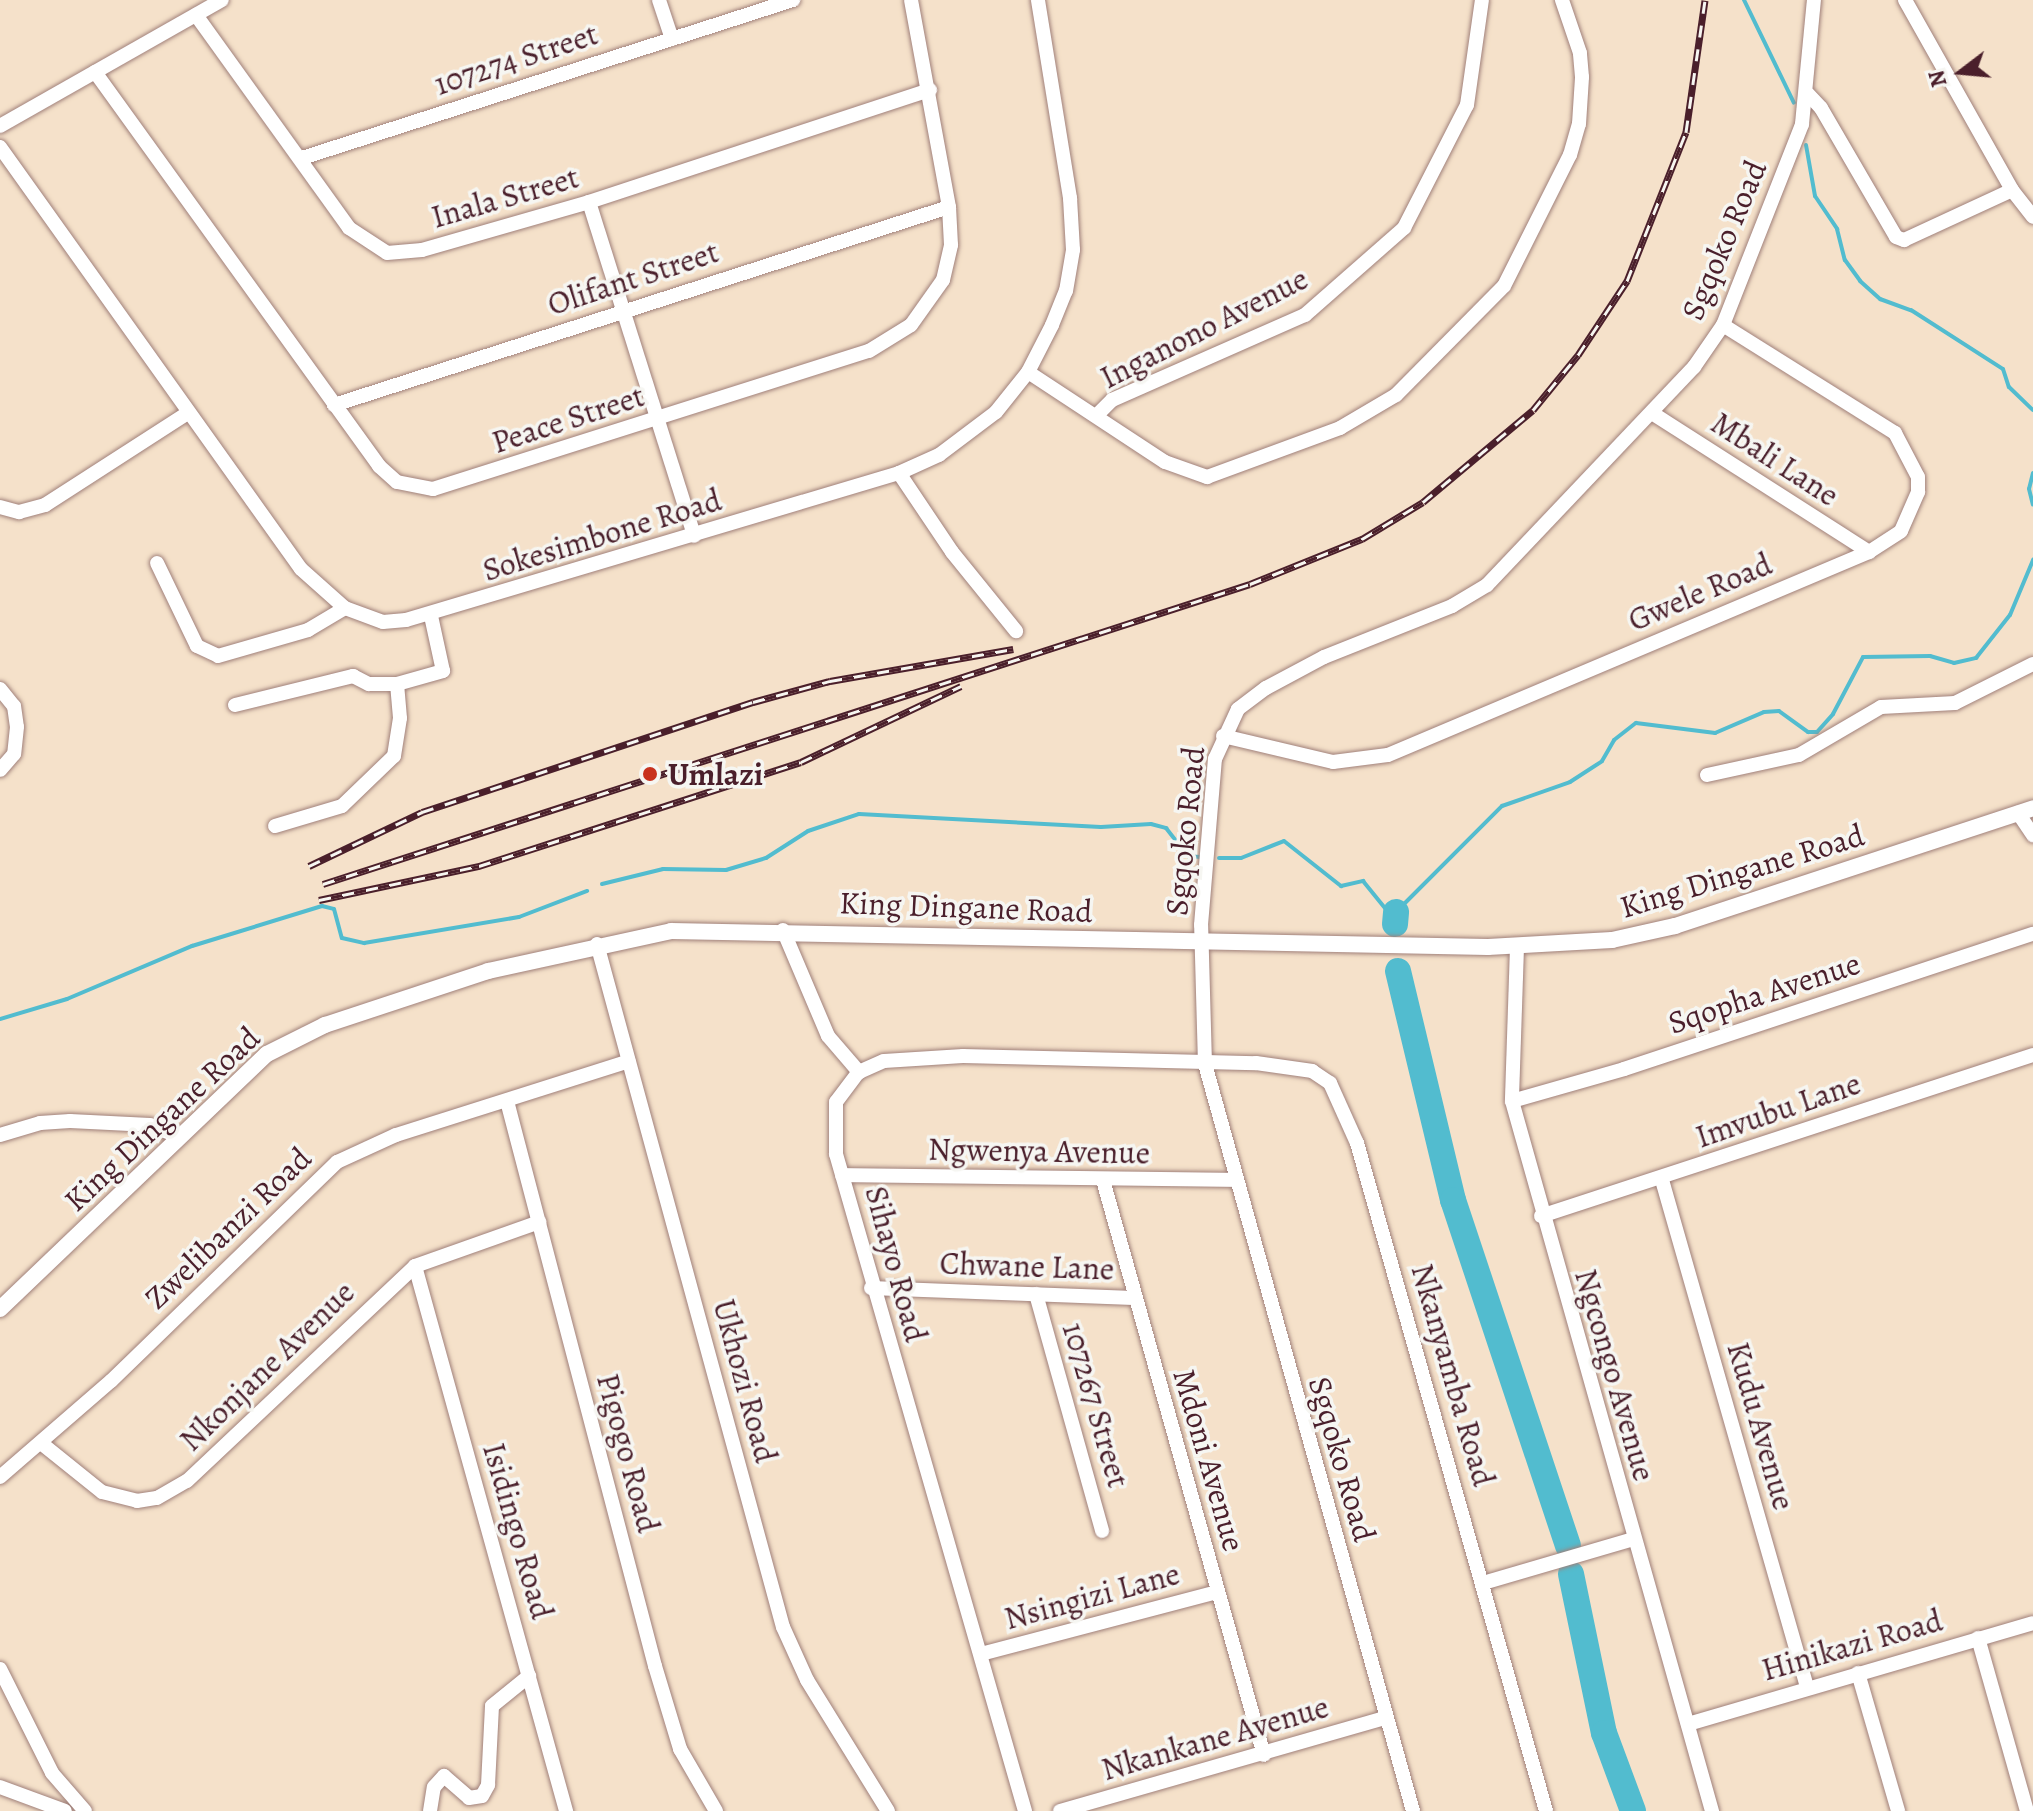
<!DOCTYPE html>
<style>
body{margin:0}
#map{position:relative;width:2033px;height:1811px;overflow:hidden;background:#f5e1ca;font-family:Alegreya,serif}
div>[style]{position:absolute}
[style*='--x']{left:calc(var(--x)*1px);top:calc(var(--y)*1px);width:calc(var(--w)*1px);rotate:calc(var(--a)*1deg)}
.stream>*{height:4px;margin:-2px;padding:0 2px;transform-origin:2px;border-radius:2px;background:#52bccf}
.river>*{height:26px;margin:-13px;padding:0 13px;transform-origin:13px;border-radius:13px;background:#52bccf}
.roads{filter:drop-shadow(0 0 2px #a0807a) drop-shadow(0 0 2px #a0807a)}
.minor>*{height:14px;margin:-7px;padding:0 7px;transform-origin:7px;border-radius:7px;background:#fff}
.tertiary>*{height:16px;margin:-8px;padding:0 8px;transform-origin:8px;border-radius:8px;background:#fff}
.rail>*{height:7px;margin-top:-3.5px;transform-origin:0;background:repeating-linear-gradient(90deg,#f6f6f2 0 12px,#4a1f2b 0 24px);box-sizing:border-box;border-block:2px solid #4a1f2b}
.dots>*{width:22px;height:22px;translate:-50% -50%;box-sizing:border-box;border:4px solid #f6f6f2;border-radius:50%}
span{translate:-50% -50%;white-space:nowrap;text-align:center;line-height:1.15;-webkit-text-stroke:7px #f6f6f2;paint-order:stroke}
.street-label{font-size:32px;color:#4a1f2b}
.poi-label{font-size:32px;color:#4a1f2b;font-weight:700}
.left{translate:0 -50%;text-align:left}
.north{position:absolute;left:1921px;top:32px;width:80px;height:80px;-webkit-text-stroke:6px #f6f6f2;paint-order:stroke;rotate:254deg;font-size:22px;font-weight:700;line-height:32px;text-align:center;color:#4a1f2b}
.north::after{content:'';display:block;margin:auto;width:28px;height:36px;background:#4a1f2b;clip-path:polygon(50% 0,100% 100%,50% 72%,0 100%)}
</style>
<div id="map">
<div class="stream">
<i style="--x:1744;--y:0;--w:114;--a:64.1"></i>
<i style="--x:1806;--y:145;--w:52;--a:80"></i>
<i style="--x:1815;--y:196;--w:40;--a:56"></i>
<i style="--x:1837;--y:229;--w:32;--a:76"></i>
<i style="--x:1845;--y:260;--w:26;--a:54"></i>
<i style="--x:1860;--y:281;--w:27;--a:42"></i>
<i style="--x:1880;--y:299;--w:33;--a:20"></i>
<i style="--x:1911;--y:310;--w:109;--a:32.7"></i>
<i style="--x:2003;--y:369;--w:19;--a:72"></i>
<i style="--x:2009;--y:387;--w:33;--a:44"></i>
<i style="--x:2033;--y:473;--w:16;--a:104"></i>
<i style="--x:2029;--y:489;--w:16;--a:76"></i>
<i style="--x:1219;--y:858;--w:22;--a:0"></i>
<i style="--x:1241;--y:858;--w:46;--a:-21.6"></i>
<i style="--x:1284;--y:841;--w:73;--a:38.3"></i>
<i style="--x:1341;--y:886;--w:23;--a:-13"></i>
<i style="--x:1363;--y:881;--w:38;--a:51"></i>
<i style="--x:1387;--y:911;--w:9;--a:6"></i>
<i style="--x:1396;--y:912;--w:150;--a:-45"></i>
<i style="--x:1502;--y:806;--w:72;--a:-19.4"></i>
<i style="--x:1570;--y:782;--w:38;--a:-33"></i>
<i style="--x:1602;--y:761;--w:24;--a:-60"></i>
<i style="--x:1614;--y:740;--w:28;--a:-38"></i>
<i style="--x:1636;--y:723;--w:80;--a:7.2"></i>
<i style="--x:1715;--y:733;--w:53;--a:-23.2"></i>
<i style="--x:1764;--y:712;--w:15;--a:-4"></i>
<i style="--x:1779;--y:711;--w:36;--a:36"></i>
<i style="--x:1808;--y:732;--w:9;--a:0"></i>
<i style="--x:1817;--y:732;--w:24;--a:-48"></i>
<i style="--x:1833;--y:714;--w:64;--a:-62.2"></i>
<i style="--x:1863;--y:657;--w:67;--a:-0.9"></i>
<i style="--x:1930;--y:656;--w:25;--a:16"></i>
<i style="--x:1954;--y:663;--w:23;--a:-13"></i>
<i style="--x:1976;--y:658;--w:55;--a:-51.7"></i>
<i style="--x:2010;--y:615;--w:60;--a:-67.3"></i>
<i style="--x:602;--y:884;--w:63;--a:-13.8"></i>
<i style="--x:663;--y:869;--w:63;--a:0.9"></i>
<i style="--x:726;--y:870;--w:42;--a:-16.7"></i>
<i style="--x:766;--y:858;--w:50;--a:-32.7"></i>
<i style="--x:808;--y:831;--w:54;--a:-18.4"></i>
<i style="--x:859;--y:814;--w:242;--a:3.1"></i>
<i style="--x:1101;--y:827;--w:50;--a:-3.4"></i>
<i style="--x:1151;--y:824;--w:16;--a:15"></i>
<i style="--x:1166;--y:828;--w:36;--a:52"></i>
<i style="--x:1188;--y:856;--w:13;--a:4"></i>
<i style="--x:0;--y:1019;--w:70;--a:-16.6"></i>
<i style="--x:67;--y:999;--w:136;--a:-23"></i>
<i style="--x:192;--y:946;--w:136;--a:-17.1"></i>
<i style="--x:322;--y:906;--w:12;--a:14"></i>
<i style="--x:334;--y:909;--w:30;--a:75"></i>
<i style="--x:342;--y:938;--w:23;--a:13"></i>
<i style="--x:364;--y:943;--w:157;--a:-9.5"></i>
<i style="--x:519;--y:917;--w:73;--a:-20.9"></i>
</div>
<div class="river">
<i style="--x:1395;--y:924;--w:12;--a:-85"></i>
<i style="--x:1398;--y:971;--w:236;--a:76.5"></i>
<i style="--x:1453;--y:1200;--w:364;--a:71.6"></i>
<i style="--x:1571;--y:1574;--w:162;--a:78.3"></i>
<i style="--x:1604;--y:1733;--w:83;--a:69.6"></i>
</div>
<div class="roads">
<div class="minor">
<i style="--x:659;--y:0;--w:41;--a:71.6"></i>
<i style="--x:1905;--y:0;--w:218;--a:60.6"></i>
<i style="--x:2012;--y:190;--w:34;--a:52"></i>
<i style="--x:196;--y:15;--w:262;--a:54.3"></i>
<i style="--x:349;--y:228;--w:45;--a:33.3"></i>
<i style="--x:387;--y:253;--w:35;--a:-5"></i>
<i style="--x:422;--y:250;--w:174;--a:-16"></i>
<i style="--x:589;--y:202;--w:359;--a:-18.2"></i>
<i style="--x:95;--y:72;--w:486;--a:54.2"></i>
<i style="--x:379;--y:466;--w:24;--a:42"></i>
<i style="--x:397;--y:482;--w:37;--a:11"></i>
<i style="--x:433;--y:489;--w:457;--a:-17.6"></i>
<i style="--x:869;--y:351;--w:49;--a:-31.8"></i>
<i style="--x:911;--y:325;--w:55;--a:-54.6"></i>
<i style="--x:943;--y:280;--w:36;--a:-77"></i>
<i style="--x:951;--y:245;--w:38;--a:-93"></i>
<i style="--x:949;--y:207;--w:210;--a:-100.4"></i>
<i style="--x:1808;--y:94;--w:19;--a:47"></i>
<i style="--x:1821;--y:108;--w:149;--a:59.8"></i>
<i style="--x:1896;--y:237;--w:9;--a:21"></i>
<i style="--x:1904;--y:240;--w:119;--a:-24.8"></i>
<i style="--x:0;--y:126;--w:255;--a:-29.6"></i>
<i style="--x:0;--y:147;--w:518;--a:54.5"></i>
<i style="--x:301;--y:569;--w:59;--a:41.6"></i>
<i style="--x:345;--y:608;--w:40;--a:20.2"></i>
<i style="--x:383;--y:622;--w:23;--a:-5"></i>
<i style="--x:406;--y:620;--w:514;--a:-16.6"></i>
<i style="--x:899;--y:473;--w:44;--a:-24.2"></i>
<i style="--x:939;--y:455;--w:71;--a:-37"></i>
<i style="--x:996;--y:412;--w:51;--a:-51.3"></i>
<i style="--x:1028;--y:372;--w:53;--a:-62.9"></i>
<i style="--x:1052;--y:325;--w:37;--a:-68"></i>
<i style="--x:1066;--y:291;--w:42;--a:-80.3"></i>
<i style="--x:1073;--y:250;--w:52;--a:-93.3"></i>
<i style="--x:1070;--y:198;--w:201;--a:-99.2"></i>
<i style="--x:302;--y:158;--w:516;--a:-17.84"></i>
<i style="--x:589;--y:202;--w:350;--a:72.5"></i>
<i style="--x:1028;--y:372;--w:164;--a:33.3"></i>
<i style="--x:1165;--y:462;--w:45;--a:19.7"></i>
<i style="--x:1207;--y:477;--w:142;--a:-20.2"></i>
<i style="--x:1340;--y:428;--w:65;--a:-30.5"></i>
<i style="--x:1396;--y:395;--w:153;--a:-45.3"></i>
<i style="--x:1504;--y:286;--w:147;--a:-63.3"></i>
<i style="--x:1570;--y:155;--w:32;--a:-74"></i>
<i style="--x:1579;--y:124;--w:47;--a:-86.3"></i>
<i style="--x:1582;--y:77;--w:24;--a:-95"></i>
<i style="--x:1580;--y:53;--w:56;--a:-108.8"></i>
<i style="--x:334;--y:405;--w:646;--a:-17.85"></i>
<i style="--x:1652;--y:413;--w:258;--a:32.6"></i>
<i style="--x:1096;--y:416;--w:23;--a:-45"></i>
<i style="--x:1112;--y:400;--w:211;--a:-23.8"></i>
<i style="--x:1305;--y:315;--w:132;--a:-41.3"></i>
<i style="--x:1404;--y:228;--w:138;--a:-62.9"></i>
<i style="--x:1467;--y:105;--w:106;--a:-81.9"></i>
<i style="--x:899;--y:473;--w:95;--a:56.1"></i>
<i style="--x:952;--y:552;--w:102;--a:51"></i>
<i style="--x:0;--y:507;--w:20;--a:15"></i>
<i style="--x:19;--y:512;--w:27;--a:-15"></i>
<i style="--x:45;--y:505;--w:170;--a:-32.8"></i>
<i style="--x:157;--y:563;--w:92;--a:64.3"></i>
<i style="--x:197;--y:646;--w:23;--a:25"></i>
<i style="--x:218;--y:656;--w:94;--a:-16.1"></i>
<i style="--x:308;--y:630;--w:43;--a:-30.7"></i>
<i style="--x:0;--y:689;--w:22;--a:51"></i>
<i style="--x:14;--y:706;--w:21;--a:82"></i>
<i style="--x:17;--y:727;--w:27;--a:96"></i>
<i style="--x:14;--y:754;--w:21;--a:131"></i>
<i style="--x:235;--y:705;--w:122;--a:-13.8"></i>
<i style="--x:353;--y:676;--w:18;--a:27"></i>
<i style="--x:369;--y:684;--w:28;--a:0"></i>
<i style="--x:397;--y:684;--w:48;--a:-15.8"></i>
<i style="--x:443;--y:671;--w:56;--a:-102.3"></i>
<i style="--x:1223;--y:736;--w:113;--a:13.3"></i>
<i style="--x:1333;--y:762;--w:55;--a:-7.3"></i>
<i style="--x:1388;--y:755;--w:522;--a:-22.88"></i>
<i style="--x:1869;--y:552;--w:38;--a:-33"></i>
<i style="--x:1901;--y:531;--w:43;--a:-66.4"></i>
<i style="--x:1918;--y:492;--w:15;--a:-90"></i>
<i style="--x:1918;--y:477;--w:50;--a:-117.6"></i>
<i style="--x:1895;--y:433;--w:203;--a:-147.9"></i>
<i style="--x:1707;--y:775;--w:94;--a:-12.3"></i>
<i style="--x:1799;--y:755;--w:95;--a:-30.3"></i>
<i style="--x:1881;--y:707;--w:74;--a:-3.1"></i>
<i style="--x:1955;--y:703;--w:87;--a:-26.6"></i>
<i style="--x:2018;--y:813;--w:27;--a:56"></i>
<i style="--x:275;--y:826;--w:70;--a:-16.6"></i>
<i style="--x:342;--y:806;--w:72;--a:-43.9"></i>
<i style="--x:394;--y:756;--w:38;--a:-81"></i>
<i style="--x:400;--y:718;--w:34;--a:-95"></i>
<i style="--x:783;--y:930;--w:115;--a:67"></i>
<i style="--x:828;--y:1036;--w:48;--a:49.3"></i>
<i style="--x:597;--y:944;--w:708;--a:74.77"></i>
<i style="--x:783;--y:1627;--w:58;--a:65.6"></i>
<i style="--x:807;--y:1680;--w:154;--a:58.3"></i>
<i style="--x:1517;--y:947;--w:154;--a:91.9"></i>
<i style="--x:1512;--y:1101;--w:738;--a:74.27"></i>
<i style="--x:507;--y:1101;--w:584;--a:75.32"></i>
<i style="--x:655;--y:1666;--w:87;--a:73.2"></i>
<i style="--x:680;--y:1749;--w:72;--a:59.9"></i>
<i style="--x:1512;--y:1101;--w:116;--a:-15.9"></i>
<i style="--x:1624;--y:1069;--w:431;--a:-18.3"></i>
<i style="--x:0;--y:1135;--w:42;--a:-16.7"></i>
<i style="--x:40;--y:1123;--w:30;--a:-4"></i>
<i style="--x:70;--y:1121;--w:80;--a:2.9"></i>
<i style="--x:150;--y:1125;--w:31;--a:22"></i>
<i style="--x:842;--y:1175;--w:394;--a:0.7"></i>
<i style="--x:1103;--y:1180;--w:597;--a:74.36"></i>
<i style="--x:1662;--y:1180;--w:527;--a:74.04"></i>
<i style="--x:1541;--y:1216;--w:518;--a:-18.12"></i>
<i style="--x:415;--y:1266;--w:566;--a:74.51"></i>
<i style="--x:871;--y:1288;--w:262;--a:2.2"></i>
<i style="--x:1036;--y:1294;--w:246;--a:74.4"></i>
<i style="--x:41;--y:1443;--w:78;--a:38.8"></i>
<i style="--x:102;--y:1492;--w:36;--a:14"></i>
<i style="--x:137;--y:1501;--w:20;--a:-9"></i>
<i style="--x:157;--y:1498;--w:34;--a:-30"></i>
<i style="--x:187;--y:1481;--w:313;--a:-43.3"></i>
<i style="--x:415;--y:1266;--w:132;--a:-19.5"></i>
<i style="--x:0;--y:1477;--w:147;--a:-40.9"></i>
<i style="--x:111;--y:1381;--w:315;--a:-44.1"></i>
<i style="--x:337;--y:1162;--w:65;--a:-24.6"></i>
<i style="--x:396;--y:1135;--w:244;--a:-17.6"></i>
<i style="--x:1483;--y:1583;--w:156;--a:-16.3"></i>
<i style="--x:1978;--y:1638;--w:180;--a:74.2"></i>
<i style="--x:981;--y:1654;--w:244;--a:-14.7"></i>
<i style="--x:0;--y:1669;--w:116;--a:63.4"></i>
<i style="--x:52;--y:1773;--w:50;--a:49"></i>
<i style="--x:1858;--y:1673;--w:144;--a:73.8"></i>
<i style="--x:1688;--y:1724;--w:359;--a:-16.3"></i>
<i style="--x:0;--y:1787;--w:69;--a:20.3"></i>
<i style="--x:430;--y:1811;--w:24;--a:-81"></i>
<i style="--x:434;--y:1787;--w:15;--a:-48"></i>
<i style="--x:444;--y:1776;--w:33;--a:41"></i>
<i style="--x:469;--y:1798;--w:13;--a:-9"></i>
<i style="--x:482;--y:1796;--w:13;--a:-61"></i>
<i style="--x:488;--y:1785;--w:79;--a:-87.1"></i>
<i style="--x:492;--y:1706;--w:48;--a:-39"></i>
<i style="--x:1025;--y:1811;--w:684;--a:-106.05"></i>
<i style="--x:836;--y:1154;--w:52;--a:-90"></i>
<i style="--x:836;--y:1102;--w:38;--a:-53"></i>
<i style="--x:859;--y:1072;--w:27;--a:-24"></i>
<i style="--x:884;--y:1061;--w:79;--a:-3.6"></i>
<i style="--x:963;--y:1056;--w:293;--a:1.4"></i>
<i style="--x:1256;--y:1063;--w:57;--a:8.1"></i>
<i style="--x:1312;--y:1071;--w:22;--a:34"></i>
<i style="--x:1330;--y:1083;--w:66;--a:65.8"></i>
<i style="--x:1357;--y:1143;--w:694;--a:74.2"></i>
<i style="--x:1060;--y:1811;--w:338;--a:-16"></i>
<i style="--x:1413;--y:1811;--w:775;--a:-105.56"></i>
<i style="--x:1205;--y:1064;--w:139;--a:-91.6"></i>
<i style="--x:1201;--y:925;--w:167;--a:-85.2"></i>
<i style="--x:1215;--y:759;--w:55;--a:-65.3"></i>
<i style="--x:1238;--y:709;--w:35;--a:-37"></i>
<i style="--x:1266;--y:688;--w:66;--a:-28.1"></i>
<i style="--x:1324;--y:657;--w:138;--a:-21.7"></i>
<i style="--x:1452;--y:606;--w:41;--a:-31"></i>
<i style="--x:1487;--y:585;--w:301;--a:-46.5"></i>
<i style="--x:1694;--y:367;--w:51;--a:-55.4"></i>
<i style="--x:1723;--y:325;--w:216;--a:-68.5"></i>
<i style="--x:1802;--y:124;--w:125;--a:-84.5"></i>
</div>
<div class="tertiary">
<i style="--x:0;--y:1309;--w:369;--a:-43.7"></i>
<i style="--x:267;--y:1054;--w:65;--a:-26.6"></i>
<i style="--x:325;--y:1025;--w:172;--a:-18.3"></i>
<i style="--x:488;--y:971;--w:187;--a:-12.3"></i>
<i style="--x:671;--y:931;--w:817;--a:1.12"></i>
<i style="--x:1488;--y:947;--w:124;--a:-3.2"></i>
<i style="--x:1612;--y:940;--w:65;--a:-12.5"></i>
<i style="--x:1675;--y:926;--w:377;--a:-18.2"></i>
</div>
</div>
<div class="rail">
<i style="--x:309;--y:866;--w:125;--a:-25.5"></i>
<i style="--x:422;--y:812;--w:349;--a:-18.4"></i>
<i style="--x:753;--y:702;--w:80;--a:-15.3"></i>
<i style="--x:830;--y:681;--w:186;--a:-9.9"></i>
<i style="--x:323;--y:884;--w:974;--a:-17.93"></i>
<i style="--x:1250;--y:584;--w:121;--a:-21.9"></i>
<i style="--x:1362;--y:539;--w:71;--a:-31.2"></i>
<i style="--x:1423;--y:502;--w:143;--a:-39.9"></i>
<i style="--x:1533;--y:410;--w:71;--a:-50.7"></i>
<i style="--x:1578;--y:355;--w:89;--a:-56.5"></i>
<i style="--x:1627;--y:281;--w:160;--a:-68.4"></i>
<i style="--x:1686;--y:132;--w:133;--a:-81.8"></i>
<i style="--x:319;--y:900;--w:164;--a:-12"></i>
<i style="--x:479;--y:866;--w:338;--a:-17.9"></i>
<i style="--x:801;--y:762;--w:177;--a:-25.4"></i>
</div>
<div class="dots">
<i style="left:650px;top:774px;background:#c8321e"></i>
</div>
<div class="street-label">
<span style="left:516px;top:59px;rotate:-18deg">107274 Street</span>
<span style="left:505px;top:197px;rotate:-16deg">Inala Street</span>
<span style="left:1724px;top:240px;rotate:-67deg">Sgqoko Road</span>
<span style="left:633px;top:278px;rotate:-18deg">Olifant Street</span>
<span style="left:1204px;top:328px;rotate:-27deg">Inganono Avenue</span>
<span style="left:568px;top:419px;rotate:-18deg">Peace Street</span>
<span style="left:1775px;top:459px;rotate:33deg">Mbali Lane</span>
<span style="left:602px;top:535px;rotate:-17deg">Sokesimbone Road</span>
<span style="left:1700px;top:592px;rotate:-23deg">Gwele Road</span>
<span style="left:1185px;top:831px;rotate:-84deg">Sgqoko Road</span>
<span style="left:1742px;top:871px;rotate:-17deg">King Dingane Road</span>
<span style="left:966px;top:907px;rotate:2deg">King Dingane Road</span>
<span style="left:1764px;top:993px;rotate:-18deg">Sqopha Avenue</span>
<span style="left:1778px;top:1110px;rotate:-19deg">Imvubu Lane</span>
<span style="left:162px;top:1119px;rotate:-43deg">King Dingane Road</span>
<span style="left:1039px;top:1151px;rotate:1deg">Ngwenya Avenue</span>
<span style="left:228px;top:1228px;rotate:-44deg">Zwelibanzi Road</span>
<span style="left:896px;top:1264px;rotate:75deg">Sihayo Road</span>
<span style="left:1027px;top:1266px;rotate:2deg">Chwane Lane</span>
<span style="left:267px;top:1366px;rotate:-44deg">Nkonjane Avenue</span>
<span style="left:1453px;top:1375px;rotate:74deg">Nkanyamba Road</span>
<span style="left:1615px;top:1375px;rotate:74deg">Ngcongo Avenue</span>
<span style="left:745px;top:1381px;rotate:75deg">Ukhozi Road</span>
<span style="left:1096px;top:1405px;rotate:74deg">107267 Street</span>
<span style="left:1761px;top:1426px;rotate:74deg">Kudu Avenue</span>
<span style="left:628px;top:1453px;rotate:75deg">Pigogo Road</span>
<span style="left:1342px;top:1459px;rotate:74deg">Sgqoko Road</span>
<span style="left:1209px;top:1460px;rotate:74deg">Mdoni Avenue</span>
<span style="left:518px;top:1531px;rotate:74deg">Isidingo Road</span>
<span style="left:1092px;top:1596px;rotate:-15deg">Nsingizi Lane</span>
<span style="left:1852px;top:1645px;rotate:-16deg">Hinikazi Road</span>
<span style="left:1215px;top:1738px;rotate:-16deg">Nkankane Avenue</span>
</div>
<div class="poi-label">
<span class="left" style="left:668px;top:774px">Umlazi</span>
</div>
<div class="north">N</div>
</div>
